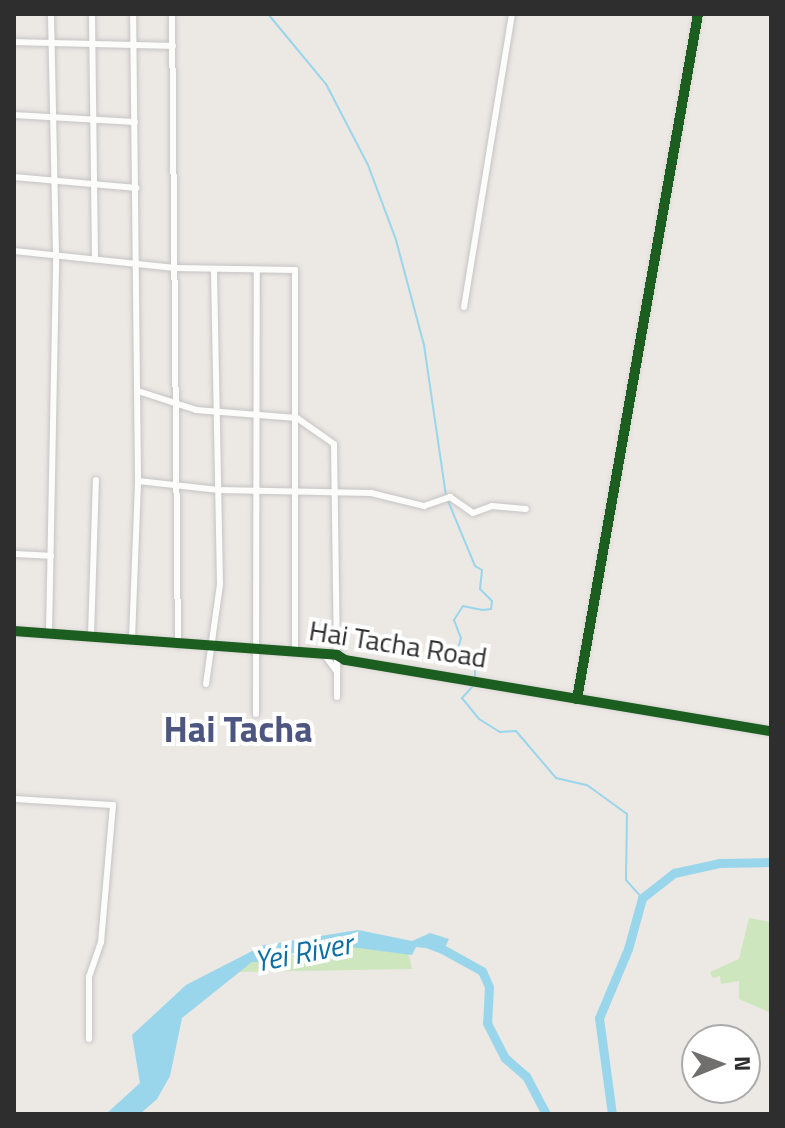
<!DOCTYPE html>
<style>
body{margin:0}
#map{position:relative;width:785px;height:1128px;overflow:hidden;background:#ece8e4;font-family:"Titillium Web",sans-serif}
div>[style]{position:absolute}
[style*='--x']{left:calc(var(--x)*1px);top:calc(var(--y)*1px);width:calc(var(--w)*1px);rotate:calc(var(--a)*1deg)}
.green>*{inset:0;background:#cee6be}
.water>*{inset:0;background:#99d6ec}
.stream>*{height:2px;margin:-1px;padding:0 1px;transform-origin:1px;border-radius:1px;background:#99d6ec}
.river>*{height:9px;margin:-4.5px;padding:0 4.5px;transform-origin:4.5px;border-radius:4.5px;background:#99d6ec}
.roads{filter:drop-shadow(0 0 2px #c5c4c5) drop-shadow(0 0 2px #c5c4c5)}
.minor>*{height:6px;margin:-3px;padding:0 3px;transform-origin:3px;border-radius:3px;background:#fcfcfb}
.cycleway>*{height:10px;margin:-5px;padding:0 5px;transform-origin:5px;border-radius:5px;background:#1b5e20}
span{translate:-50% -50%;white-space:nowrap;text-align:center;line-height:1.15;-webkit-text-stroke:8px #fff;paint-order:stroke}
.street-label{font-size:28px;color:#2e2e2e}
.water-label{font-size:30px;color:#0d6fa3;font-style:italic}
.district-label{font-size:36px;color:#4d5680;font-weight:700}
.frame{position:absolute;inset:0;border:16px solid #2e2e2e;pointer-events:none}
.north{position:absolute;left:681px;top:1024px;width:80px;height:80px;box-sizing:border-box;background:#fff;border:2px solid #ababab;border-radius:50%;rotate:89deg;font-size:22px;font-weight:700;line-height:32px;text-align:center;color:#2e2e2e}
.north::after{content:'';display:block;margin:auto;width:28px;height:36px;background:#706f6e;clip-path:polygon(50% 0,100% 100%,50% 72%,0 100%)}
</style>
<div id="map">
<div class="green">
<i style="clip-path:polygon(749px 918px,771px 922px,771px 1013px,739px 999px,739px 981px,721px 984px,720px 976px,713px 978px,710px 972px,739px 959px)"></i>
<i style="clip-path:polygon(353px 944px,408px 952px,412px 969px,235px 972px,252px 962px,277px 963px,307px 948px)"></i>
</div>
<div class="water">
<i style="clip-path:polygon(358px 930px,412px 941px,430px 933px,449px 939px,442px 954px,426px 948px,416px 947px,412px 955px,335px 945px,293px 953px,277px 963px,252px 962px,182px 1018px,170px 1076px,157px 1099px,140px 1114px,106px 1114px,140px 1083px,132px 1035px,186px 985px,264px 945px)"></i>
</div>
<div class="stream">
<i style="--x:268;--y:14;--w:91;--a:50.4"></i>
<i style="--x:326;--y:84;--w:91;--a:62.6"></i>
<i style="--x:368;--y:165;--w:80;--a:69.5"></i>
<i style="--x:396;--y:240;--w:109;--a:75.1"></i>
<i style="--x:424;--y:345;--w:152;--a:81.7"></i>
<i style="--x:448;--y:501;--w:70;--a:67.4"></i>
<i style="--x:475;--y:566;--w:8;--a:30"></i>
<i style="--x:482;--y:570;--w:19;--a:96"></i>
<i style="--x:480;--y:589;--w:17;--a:45"></i>
<i style="--x:492;--y:601;--w:8;--a:97"></i>
<i style="--x:491;--y:609;--w:8;--a:173"></i>
<i style="--x:483;--y:610;--w:20;--a:-169"></i>
<i style="--x:463;--y:606;--w:17;--a:123"></i>
<i style="--x:454;--y:620;--w:19;--a:69"></i>
<i style="--x:461;--y:638;--w:19;--a:106"></i>
<i style="--x:456;--y:656;--w:19;--a:6"></i>
<i style="--x:475;--y:658;--w:20;--a:90"></i>
<i style="--x:472;--y:687;--w:15;--a:132"></i>
<i style="--x:462;--y:698;--w:27;--a:51"></i>
<i style="--x:479;--y:719;--w:25;--a:32"></i>
<i style="--x:500;--y:732;--w:16;--a:-4"></i>
<i style="--x:516;--y:731;--w:62;--a:49.6"></i>
<i style="--x:556;--y:778;--w:32;--a:13"></i>
<i style="--x:587;--y:785;--w:49;--a:35.9"></i>
<i style="--x:627;--y:814;--w:66;--a:90.9"></i>
<i style="--x:626;--y:880;--w:24;--a:48"></i>
</div>
<div class="river">
<i style="--x:435;--y:945;--w:54;--a:29"></i>
<i style="--x:482;--y:971;--w:17;--a:66"></i>
<i style="--x:489;--y:987;--w:36;--a:93"></i>
<i style="--x:487;--y:1023;--w:39;--a:63"></i>
<i style="--x:505;--y:1058;--w:28;--a:41"></i>
<i style="--x:526;--y:1076;--w:43;--a:62.2"></i>
<i style="--x:612;--y:1114;--w:97;--a:-97.7"></i>
<i style="--x:599;--y:1018;--w:75;--a:-67.2"></i>
<i style="--x:628;--y:949;--w:53;--a:-74.6"></i>
<i style="--x:642;--y:898;--w:41;--a:-38"></i>
<i style="--x:674;--y:873;--w:46;--a:-12.5"></i>
<i style="--x:719;--y:863;--w:52;--a:-1.1"></i>
</div>
<div class="roads">
<div class="minor">
<i style="--x:92;--y:14;--w:245;--a:89.3"></i>
<i style="--x:172;--y:14;--w:631;--a:89.46"></i>
<i style="--x:14;--y:42;--w:159;--a:1.4"></i>
<i style="--x:14;--y:115;--w:121;--a:3.3"></i>
<i style="--x:14;--y:177;--w:123;--a:5.1"></i>
<i style="--x:14;--y:251;--w:162;--a:6"></i>
<i style="--x:175;--y:268;--w:120;--a:1"></i>
<i style="--x:295;--y:270;--w:383;--a:90"></i>
<i style="--x:464;--y:307;--w:297;--a:-80.7"></i>
<i style="--x:138;--y:391;--w:61;--a:18.1"></i>
<i style="--x:196;--y:410;--w:101;--a:4.5"></i>
<i style="--x:297;--y:418;--w:45;--a:35.1"></i>
<i style="--x:334;--y:444;--w:228;--a:89.2"></i>
<i style="--x:138;--y:481;--w:81;--a:6.4"></i>
<i style="--x:218;--y:490;--w:153;--a:1.1"></i>
<i style="--x:371;--y:493;--w:55;--a:13.8"></i>
<i style="--x:424;--y:506;--w:28;--a:-19"></i>
<i style="--x:450;--y:497;--w:28;--a:35"></i>
<i style="--x:473;--y:513;--w:20;--a:-20"></i>
<i style="--x:492;--y:506;--w:34;--a:5"></i>
<i style="--x:14;--y:554;--w:37;--a:3"></i>
<i style="--x:14;--y:631;--w:324;--a:4.2"></i>
<i style="--x:337;--y:655;--w:9;--a:32"></i>
<i style="--x:345;--y:660;--w:432;--a:9.5"></i>
<i style="--x:49;--y:633;--w:379;--a:-88.9"></i>
<i style="--x:56;--y:254;--w:240;--a:-91.2"></i>
<i style="--x:91;--y:636;--w:156;--a:-88.2"></i>
<i style="--x:132;--y:639;--w:158;--a:-87.8"></i>
<i style="--x:138;--y:481;--w:467;--a:-90.6"></i>
<i style="--x:324;--y:654;--w:22;--a:54"></i>
<i style="--x:337;--y:672;--w:25;--a:90"></i>
<i style="--x:206;--y:684;--w:101;--a:-82"></i>
<i style="--x:220;--y:584;--w:315;--a:-91.1"></i>
<i style="--x:577;--y:699;--w:696;--a:-79.98"></i>
<i style="--x:256;--y:714;--w:444;--a:-89.9"></i>
<i style="--x:14;--y:799;--w:99;--a:3.5"></i>
<i style="--x:113;--y:805;--w:138;--a:95"></i>
<i style="--x:101;--y:942;--w:37;--a:109"></i>
<i style="--x:89;--y:977;--w:62;--a:90"></i>
</div>
</div>
<div class="cycleway">
<i style="--x:14;--y:631;--w:324;--a:4.2"></i>
<i style="--x:337;--y:655;--w:9;--a:32"></i>
<i style="--x:345;--y:660;--w:432;--a:9.5"></i>
<i style="--x:577;--y:699;--w:696;--a:-79.98"></i>
</div>
<div class="street-label">
<span style="left:398px;top:644px;rotate:9deg">Hai Tacha Road</span>
</div>
<div class="water-label">
<span style="left:303px;top:952px;rotate:-11deg">Yei River</span>
</div>
<div class="district-label">
<span style="left:238px;top:729px">Hai Tacha</span>
</div>
<div class="frame"></div>
<div class="north">N</div>
</div>
